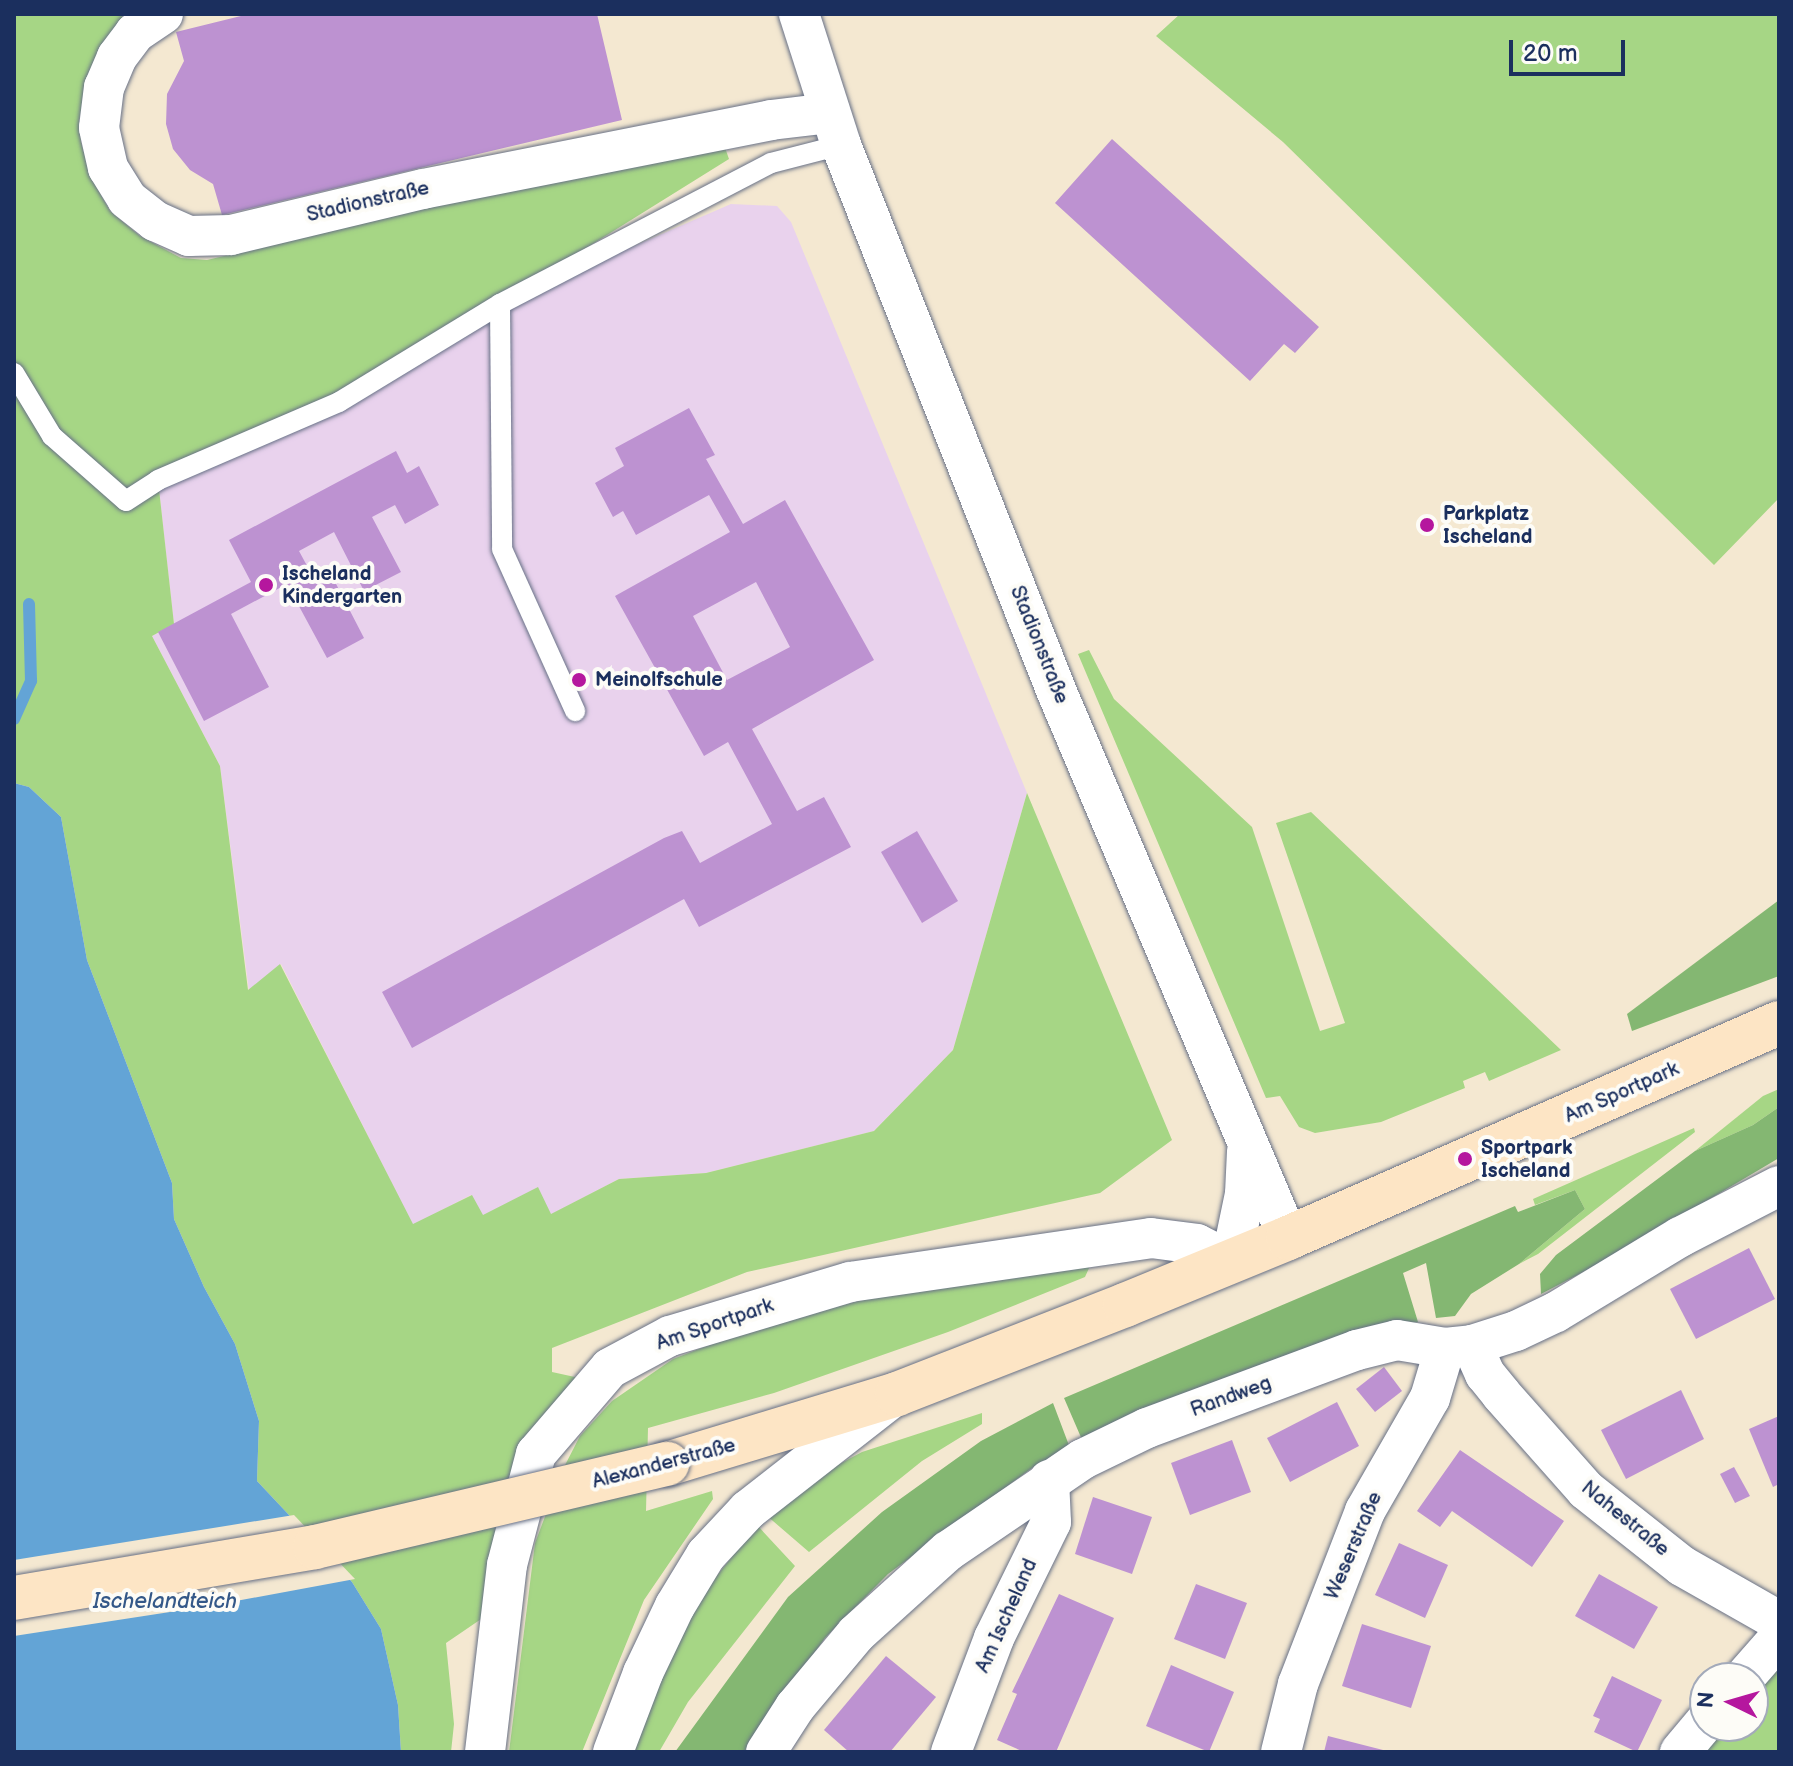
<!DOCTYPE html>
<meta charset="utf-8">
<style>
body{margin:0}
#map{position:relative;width:1793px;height:1766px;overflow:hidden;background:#f4e8d1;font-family:"Balsamiq Sans",sans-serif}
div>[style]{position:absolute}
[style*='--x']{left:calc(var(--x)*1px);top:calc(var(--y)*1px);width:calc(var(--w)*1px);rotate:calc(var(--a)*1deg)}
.built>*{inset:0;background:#e9d2ed}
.green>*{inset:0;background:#a6d685}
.forest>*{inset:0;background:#84b772}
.water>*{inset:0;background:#63a4d6}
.pier>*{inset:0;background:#f4e8d1}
.stream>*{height:12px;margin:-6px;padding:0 6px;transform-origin:6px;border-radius:6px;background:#63a4d6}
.building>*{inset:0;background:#bd92d1}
.roads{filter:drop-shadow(0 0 2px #677086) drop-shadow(0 0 2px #677086)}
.service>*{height:20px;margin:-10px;padding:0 10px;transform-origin:10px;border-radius:10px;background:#fff}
.minor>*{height:40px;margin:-20px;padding:0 20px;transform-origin:20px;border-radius:20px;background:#fff}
.secondary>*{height:44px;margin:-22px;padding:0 22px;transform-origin:22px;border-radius:22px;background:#fde5c5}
.bridges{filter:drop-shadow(0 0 2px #677086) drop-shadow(0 0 2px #677086)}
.secondary-bridge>*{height:44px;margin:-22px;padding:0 22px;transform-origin:22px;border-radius:22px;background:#fde5c5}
.dots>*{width:22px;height:22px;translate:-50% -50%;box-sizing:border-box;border:4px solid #fdfcf7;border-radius:50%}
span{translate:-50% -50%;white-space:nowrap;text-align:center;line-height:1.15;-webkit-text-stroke:8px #fdfcf7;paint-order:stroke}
.street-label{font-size:20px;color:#1b2f5e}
.poi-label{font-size:20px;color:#1b2f5e;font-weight:700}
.left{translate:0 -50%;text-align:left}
.water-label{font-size:22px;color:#345888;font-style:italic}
.frame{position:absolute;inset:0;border:16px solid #1b2f5e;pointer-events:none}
.north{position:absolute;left:1689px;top:1662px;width:80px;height:80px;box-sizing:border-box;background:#fdfcf7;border:2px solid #a3aaba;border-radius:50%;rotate:275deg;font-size:22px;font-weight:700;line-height:32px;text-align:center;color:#1b2f5e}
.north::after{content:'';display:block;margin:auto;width:28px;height:36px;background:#b5179e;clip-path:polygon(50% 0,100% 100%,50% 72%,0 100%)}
.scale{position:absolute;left:1509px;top:40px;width:116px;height:36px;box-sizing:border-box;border:4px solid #1b2f5e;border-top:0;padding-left:10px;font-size:24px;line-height:28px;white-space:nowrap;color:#1b2f5e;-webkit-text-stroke:6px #fdfcf7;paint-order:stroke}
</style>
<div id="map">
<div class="built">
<i style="clip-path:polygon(731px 204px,777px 206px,791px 222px,1027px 793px,953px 1050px,874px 1131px,706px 1173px,619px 1179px,550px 1215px,482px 1215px,471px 1195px,413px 1225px,281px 964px,249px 991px,220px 766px,152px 636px,174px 624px,158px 480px,500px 304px)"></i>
</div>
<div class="green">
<i style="clip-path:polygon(14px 14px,119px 14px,127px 20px,85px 83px,79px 123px,81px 142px,91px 177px,110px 211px,140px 236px,181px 258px,207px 260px,722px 139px,729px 159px,339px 402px,158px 480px,174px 624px,152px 636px,220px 766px,248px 990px,280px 964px,413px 1224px,472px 1195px,483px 1215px,538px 1187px,551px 1214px,619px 1179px,706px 1173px,874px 1131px,953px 1050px,1027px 793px,1172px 1140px,1100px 1193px,747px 1272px,552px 1348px,552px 1372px,584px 1379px,490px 1613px,446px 1643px,454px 1724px,451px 1752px,401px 1752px,398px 1705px,381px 1629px,352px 1582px,257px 1481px,259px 1421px,235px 1344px,204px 1287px,174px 1219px,172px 1183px,87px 960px,61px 817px,29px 787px,14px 783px)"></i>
<i style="clip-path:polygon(1180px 14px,1779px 14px,1779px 498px,1714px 565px,1283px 142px,1156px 36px)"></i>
<i style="clip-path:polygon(1089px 650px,1114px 699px,1252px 827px,1320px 1031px,1345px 1023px,1276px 823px,1311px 812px,1561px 1050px,1489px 1081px,1485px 1072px,1463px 1081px,1465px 1088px,1381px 1122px,1315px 1133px,1299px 1127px,1280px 1096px,1266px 1098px,1078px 654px)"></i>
<i style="clip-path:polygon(1779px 1089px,1779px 1107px,1753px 1125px,1695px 1151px,1763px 1096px)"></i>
<i style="clip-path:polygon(1694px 1128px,1695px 1132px,1538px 1254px,1519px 1264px,1585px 1209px,1575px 1190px,1535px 1205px,1533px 1199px)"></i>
<i style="clip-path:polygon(1090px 1266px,1085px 1277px,948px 1332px,774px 1393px,648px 1428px,646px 1511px,712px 1491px,713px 1499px,644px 1600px,582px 1752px,509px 1752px,535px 1543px,563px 1469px,580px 1436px,612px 1401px,673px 1359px,761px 1325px,887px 1294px)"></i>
<i style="clip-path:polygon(982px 1413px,982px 1424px,922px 1461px,809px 1552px,766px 1515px,804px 1483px,862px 1452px)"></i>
<i style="clip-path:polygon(757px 1525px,795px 1566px,688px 1702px,659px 1752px,630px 1752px,674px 1646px,704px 1592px)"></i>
<i style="clip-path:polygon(1779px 1663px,1779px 1752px,1680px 1752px,1707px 1726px,1753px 1726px,1753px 1684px)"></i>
</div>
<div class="forest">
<i style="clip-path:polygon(1779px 900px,1779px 976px,1632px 1031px,1627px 1014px)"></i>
<i style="clip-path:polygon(1779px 1107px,1779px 1158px,1610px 1258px,1541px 1294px,1540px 1274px,1556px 1255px,1695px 1151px,1753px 1125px)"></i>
<i style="clip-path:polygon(1575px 1190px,1585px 1209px,1519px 1264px,1471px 1294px,1455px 1316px,1436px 1318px,1426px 1263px,1403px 1273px,1418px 1322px,1373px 1330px,1083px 1442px,1064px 1398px,1515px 1206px,1518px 1212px)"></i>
<i style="clip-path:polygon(1053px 1403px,1070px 1448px,1032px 1468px,888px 1574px,825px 1638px,744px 1752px,675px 1752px,788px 1597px,882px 1512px,981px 1441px)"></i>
</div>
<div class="water">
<i style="clip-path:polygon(14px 783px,29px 787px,61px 817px,87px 960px,172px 1183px,174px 1219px,204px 1287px,235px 1344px,259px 1421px,257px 1481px,352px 1582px,381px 1629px,398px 1705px,401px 1752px,14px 1752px)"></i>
</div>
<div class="pier">
<i style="clip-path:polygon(294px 1515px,355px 1579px,209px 1606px,14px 1636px,14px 1560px)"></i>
</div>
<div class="stream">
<i style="--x:14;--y:719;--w:42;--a:-65.9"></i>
<i style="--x:31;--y:681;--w:77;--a:-91.5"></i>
</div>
<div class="building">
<i style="clip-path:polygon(249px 14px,597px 14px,622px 120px,222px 215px,213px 184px,190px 170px,173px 149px,166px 124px,167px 94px,184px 61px,176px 32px)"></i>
<i style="clip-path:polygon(1112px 139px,1319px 327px,1295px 353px,1284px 344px,1250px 381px,1055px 203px)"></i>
<i style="clip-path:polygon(evenodd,689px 408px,715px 455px,706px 459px,743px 524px,785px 500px,874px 660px,752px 729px,797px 811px,824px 797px,851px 847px,699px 927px,684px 899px,412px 1048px,382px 992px,664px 838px,682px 831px,700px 863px,772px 824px,728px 742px,704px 756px,615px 596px,730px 532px,709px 495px,636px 535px,623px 511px,613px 517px,595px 483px,624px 466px,615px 448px,689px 408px,756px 582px,790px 647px,727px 680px,693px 616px,756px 582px)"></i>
<i style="clip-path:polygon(396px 451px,407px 473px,419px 466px,439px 505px,405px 524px,395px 505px,372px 517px,401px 572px,364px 591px,334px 532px,299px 551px,318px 586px,333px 578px,364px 638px,327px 658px,287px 584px,231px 614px,269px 687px,204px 721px,158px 632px,251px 582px,229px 540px)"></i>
<i style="clip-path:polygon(917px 831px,958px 901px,922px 923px,881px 852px)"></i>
<i style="clip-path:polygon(1749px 1248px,1775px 1299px,1696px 1339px,1670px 1289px)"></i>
<i style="clip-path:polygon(1384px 1367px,1402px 1391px,1375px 1412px,1356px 1389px)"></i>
<i style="clip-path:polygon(1681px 1390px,1704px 1439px,1626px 1479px,1601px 1430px)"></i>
<i style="clip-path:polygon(1337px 1402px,1359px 1446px,1290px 1482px,1267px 1438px)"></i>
<i style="clip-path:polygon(1779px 1416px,1779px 1484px,1773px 1487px,1749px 1429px)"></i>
<i style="clip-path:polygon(1232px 1440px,1251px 1492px,1190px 1515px,1171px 1463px)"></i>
<i style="clip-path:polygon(1460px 1450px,1564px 1521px,1532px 1567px,1452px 1511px,1440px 1527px,1417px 1511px)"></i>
<i style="clip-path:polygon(1734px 1467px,1750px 1496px,1735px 1503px,1720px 1474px)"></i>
<i style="clip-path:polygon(1093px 1497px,1152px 1517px,1132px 1574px,1075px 1554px)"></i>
<i style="clip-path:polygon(1399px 1543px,1448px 1565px,1425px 1618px,1375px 1595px)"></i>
<i style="clip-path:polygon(1599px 1574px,1658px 1607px,1634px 1649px,1575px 1616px)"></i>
<i style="clip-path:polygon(1196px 1584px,1247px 1603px,1225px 1659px,1174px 1639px)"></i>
<i style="clip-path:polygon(1059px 1594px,1114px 1618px,1056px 1752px,1024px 1752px,997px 1740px,1017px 1694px,1012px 1692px)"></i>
<i style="clip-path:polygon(1362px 1624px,1431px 1646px,1411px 1708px,1342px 1686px)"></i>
<i style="clip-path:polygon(886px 1656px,936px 1697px,890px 1752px,849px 1752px,824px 1730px)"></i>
<i style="clip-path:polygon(1171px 1665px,1234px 1692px,1209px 1752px,1146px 1726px)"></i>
<i style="clip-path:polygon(1612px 1676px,1662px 1700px,1637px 1752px,1594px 1732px,1600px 1719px,1593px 1716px)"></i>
<i style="clip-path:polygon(1328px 1736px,1387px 1751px,1387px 1752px,1324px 1752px)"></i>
</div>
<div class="roads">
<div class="service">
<i style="--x:500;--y:304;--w:245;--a:89.5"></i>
<i style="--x:502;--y:549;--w:178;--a:65.7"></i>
<i style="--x:14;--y:373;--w:74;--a:58.9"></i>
<i style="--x:52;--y:436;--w:98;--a:41.3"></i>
<i style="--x:126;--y:501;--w:38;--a:-33"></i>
<i style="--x:158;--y:480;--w:197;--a:-23.3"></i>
<i style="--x:339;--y:402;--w:188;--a:-31.3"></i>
<i style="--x:500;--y:304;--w:305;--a:-27.5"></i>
<i style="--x:771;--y:163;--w:72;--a:-14.4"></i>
</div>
<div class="minor">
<i style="--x:163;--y:14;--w:34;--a:146"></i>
<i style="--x:135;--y:33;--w:30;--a:127"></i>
<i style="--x:117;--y:57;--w:33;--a:113"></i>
<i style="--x:104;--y:87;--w:41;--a:97"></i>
<i style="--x:99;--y:128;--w:41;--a:77.3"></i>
<i style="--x:108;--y:168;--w:36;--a:58"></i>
<i style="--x:127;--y:199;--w:36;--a:38"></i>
<i style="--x:155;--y:221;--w:37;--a:24"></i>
<i style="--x:189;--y:236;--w:42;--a:-1.4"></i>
<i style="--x:231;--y:235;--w:197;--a:-13.5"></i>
<i style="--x:423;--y:189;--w:355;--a:-11.2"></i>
<i style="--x:771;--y:120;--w:58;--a:-6.9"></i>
<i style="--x:799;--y:14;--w:138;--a:72.2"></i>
<i style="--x:841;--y:145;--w:586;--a:68.47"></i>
<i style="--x:1056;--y:690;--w:595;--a:67.05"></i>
<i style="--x:1472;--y:1345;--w:32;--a:66"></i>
<i style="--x:1485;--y:1374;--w:26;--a:51"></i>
<i style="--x:1501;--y:1394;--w:128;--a:48.5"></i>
<i style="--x:1586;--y:1490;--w:122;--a:38.4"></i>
<i style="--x:1682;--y:1566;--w:112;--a:29.6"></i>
<i style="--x:1744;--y:1678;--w:53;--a:-48.8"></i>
<i style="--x:485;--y:1752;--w:188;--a:-83.3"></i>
<i style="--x:507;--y:1565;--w:115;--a:-75.4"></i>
<i style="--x:536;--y:1454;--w:113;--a:-49.3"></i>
<i style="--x:610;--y:1368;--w:68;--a:-28.1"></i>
<i style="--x:670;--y:1336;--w:188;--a:-16.7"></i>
<i style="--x:850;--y:1282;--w:304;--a:-8.3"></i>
<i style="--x:1151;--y:1238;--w:46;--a:7.4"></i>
<i style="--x:1197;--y:1244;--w:38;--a:27"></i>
<i style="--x:1231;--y:1261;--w:68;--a:-78.2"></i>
<i style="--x:1245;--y:1194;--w:43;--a:-87.3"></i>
<i style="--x:613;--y:1752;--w:85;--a:-69.2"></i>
<i style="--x:643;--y:1673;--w:74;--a:-64.5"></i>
<i style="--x:675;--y:1606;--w:60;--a:-58.7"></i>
<i style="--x:706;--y:1555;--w:62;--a:-47"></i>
<i style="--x:748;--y:1510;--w:180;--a:-38"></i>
<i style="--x:766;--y:1752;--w:54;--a:-57.2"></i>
<i style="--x:795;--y:1707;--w:95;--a:-50.1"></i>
<i style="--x:856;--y:1634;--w:124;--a:-42.1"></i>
<i style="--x:948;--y:1551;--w:163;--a:-34.3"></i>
<i style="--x:1083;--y:1459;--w:71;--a:-25.8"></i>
<i style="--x:1147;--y:1428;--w:224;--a:-20.4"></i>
<i style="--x:1357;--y:1350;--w:41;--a:-14"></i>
<i style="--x:1397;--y:1340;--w:49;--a:9.5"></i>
<i style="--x:1445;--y:1348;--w:27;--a:-6"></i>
<i style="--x:1472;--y:1345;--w:46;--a:-17.7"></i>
<i style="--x:1516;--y:1331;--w:44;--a:-25.4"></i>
<i style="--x:1556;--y:1312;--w:145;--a:-31.2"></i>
<i style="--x:1680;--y:1237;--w:111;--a:-27.3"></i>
<i style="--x:951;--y:1752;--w:122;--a:-69.3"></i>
<i style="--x:994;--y:1638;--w:129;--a:-63.8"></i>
<i style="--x:1051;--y:1522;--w:42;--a:-92.7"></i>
<i style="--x:1281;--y:1752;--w:70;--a:-76"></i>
<i style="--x:1298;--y:1684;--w:186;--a:-68.8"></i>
<i style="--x:1365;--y:1511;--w:130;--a:-60.1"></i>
<i style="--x:1430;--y:1398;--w:52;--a:-73.3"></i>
<i style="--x:1680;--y:1752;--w:39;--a:-50"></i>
</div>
<div class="secondary">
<i style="--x:667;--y:1464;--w:240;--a:-16.9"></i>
<i style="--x:897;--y:1394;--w:245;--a:-21.3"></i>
<i style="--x:1125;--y:1305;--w:176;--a:-22.3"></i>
<i style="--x:1288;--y:1238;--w:536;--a:-23.65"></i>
</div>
</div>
<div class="bridges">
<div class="secondary-bridge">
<i style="--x:14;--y:1598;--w:305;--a:-9.6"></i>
<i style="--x:315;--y:1547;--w:362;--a:-13.3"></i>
</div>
</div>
<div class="dots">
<i style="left:1427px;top:525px;background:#b5179e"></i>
<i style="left:266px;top:585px;background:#b5179e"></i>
<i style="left:579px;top:680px;background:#b5179e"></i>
<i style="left:1465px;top:1159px;background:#b5179e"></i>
</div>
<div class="street-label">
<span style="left:368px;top:202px;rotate:-13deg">Stadionstraße</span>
<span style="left:1039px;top:645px;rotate:68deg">Stadionstraße</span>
<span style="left:1622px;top:1093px;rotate:-24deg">Am Sportpark</span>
<span style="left:715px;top:1325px;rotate:-19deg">Am Sportpark</span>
<span style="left:1231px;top:1397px;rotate:-20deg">Randweg</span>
<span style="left:664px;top:1464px;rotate:-15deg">Alexanderstraße</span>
<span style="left:1625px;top:1519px;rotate:39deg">Nahestraße</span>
<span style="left:1354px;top:1546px;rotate:-67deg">Weserstraße</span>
<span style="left:1007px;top:1616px;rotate:-66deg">Am Ischeland</span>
</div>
<div class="poi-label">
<span class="left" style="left:1443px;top:526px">Parkplatz<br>Ischeland</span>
<span class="left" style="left:282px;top:586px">Ischeland<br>Kindergarten</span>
<span class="left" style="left:595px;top:680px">Meinolfschule</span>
<span class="left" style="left:1481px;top:1160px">Sportpark<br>Ischeland</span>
</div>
<div class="water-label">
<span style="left:165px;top:1602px">Ischelandteich</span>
</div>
<div class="frame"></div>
<div class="north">N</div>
<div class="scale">20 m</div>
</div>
